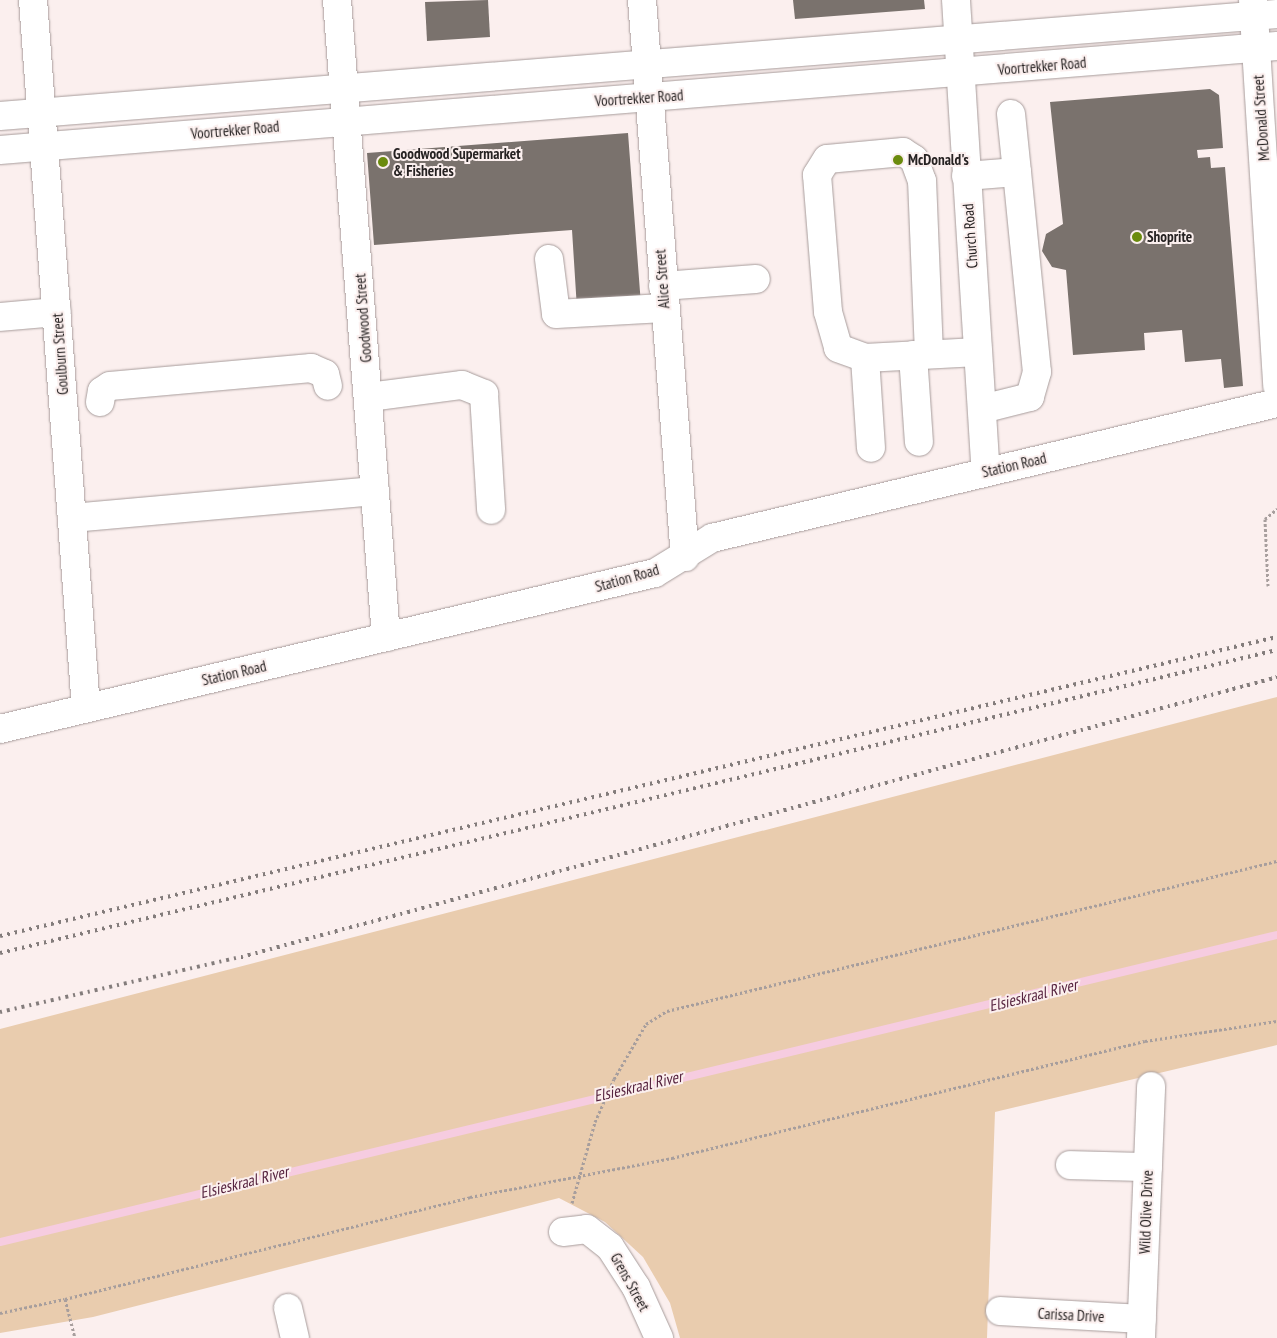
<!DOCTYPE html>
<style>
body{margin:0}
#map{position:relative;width:1277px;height:1338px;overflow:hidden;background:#fbefee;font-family:"PT Sans Narrow",sans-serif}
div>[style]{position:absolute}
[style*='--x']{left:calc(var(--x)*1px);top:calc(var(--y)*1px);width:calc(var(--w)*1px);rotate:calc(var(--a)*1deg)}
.green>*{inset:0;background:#e9ccae}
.stream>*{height:8px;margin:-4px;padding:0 4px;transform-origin:4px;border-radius:4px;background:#f6cce0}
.building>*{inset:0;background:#7a726d}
.path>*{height:3px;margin-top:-1.5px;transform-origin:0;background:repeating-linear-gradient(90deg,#a79e9d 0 2.5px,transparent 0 5px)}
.roads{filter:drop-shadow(0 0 1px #a79c9b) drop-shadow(0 0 1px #a79c9b)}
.minor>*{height:28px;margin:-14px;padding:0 14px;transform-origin:14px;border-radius:14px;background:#fff}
.major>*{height:28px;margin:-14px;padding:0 14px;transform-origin:14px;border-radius:14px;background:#fff}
.rail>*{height:4px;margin-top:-2px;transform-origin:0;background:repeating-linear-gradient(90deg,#837c7b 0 2.5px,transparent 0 7.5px)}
.dots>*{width:14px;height:14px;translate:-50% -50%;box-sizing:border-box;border:2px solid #fbefee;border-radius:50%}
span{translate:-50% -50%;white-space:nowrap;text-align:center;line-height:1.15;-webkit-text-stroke:4px #fbefee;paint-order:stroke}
.street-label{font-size:15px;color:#262222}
.poi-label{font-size:15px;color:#262222;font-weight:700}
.left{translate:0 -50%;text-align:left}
.water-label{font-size:16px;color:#56233f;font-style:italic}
</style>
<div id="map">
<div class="green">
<i style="clip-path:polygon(1277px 697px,1277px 1045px,995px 1112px,987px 1338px,680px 1338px,670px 1303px,643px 1257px,605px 1222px,559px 1198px,93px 1317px,0 1333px,0 1029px)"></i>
</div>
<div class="stream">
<i style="--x:0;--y:1242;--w:1313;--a:-13.52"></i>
</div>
<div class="building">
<i style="clip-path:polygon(488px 0,490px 37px,427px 41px,425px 2px)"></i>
<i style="clip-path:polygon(793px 0,924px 0,925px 9px,795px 19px)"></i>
<i style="clip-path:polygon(1210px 89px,1219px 95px,1223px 148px,1197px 150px,1198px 158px,1210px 157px,1211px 168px,1225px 167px,1243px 386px,1224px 388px,1221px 359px,1185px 362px,1182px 330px,1144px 333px,1145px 350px,1073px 355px,1066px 270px,1052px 267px,1042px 251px,1046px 234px,1063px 224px,1050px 102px)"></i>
<i style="clip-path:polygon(628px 133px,641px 305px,577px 309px,572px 230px,374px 245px,367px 153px)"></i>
</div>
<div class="path">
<i style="--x:1268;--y:586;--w:67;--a:-92.6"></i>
<i style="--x:1265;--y:519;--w:16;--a:-40"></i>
<i style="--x:572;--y:1203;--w:84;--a:-74.1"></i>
<i style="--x:595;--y:1122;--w:47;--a:-66.2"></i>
<i style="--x:614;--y:1079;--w:64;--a:-59.8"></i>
<i style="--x:646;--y:1024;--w:25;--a:-32"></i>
<i style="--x:667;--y:1011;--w:628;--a:-13.82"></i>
<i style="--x:65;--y:1299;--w:418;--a:-14.1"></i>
<i style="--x:470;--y:1197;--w:206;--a:-10.9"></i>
<i style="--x:672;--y:1158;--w:487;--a:-13.9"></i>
<i style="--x:1145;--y:1041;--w:134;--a:-8.6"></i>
<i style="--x:0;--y:1313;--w:66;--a:-12.2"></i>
<i style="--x:65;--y:1299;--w:40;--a:75.6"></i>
</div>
<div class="roads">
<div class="minor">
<i style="--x:33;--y:0;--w:710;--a:85.72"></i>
<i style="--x:337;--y:0;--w:639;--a:85.6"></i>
<i style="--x:642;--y:0;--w:559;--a:85.59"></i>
<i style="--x:956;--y:0;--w:473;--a:86.4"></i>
<i style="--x:1253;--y:0;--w:387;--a:86.4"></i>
<i style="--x:1011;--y:114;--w:58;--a:84.1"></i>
<i style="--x:966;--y:176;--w:51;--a:-4.5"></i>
<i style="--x:1017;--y:172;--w:201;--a:84.3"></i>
<i style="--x:1037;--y:372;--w:26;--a:106"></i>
<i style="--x:1030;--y:397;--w:49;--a:166"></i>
<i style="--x:549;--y:259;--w:55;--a:82.7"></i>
<i style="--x:556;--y:314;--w:108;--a:-3.2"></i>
<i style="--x:663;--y:286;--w:93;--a:-4.3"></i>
<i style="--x:0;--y:317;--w:57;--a:-5"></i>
<i style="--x:929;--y:354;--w:173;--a:-92.3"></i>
<i style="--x:922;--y:181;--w:23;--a:-110"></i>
<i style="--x:914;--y:159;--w:13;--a:-148"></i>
<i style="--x:903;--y:152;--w:76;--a:174.7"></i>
<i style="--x:827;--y:159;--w:19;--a:122"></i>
<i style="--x:817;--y:175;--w:137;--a:85.4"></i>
<i style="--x:828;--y:312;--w:37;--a:74"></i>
<i style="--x:838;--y:348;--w:29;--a:20"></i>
<i style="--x:865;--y:358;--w:113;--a:-3"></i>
<i style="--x:913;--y:355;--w:87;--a:86.1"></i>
<i style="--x:865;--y:358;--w:90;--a:86.2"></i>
<i style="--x:369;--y:397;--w:94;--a:-7.4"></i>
<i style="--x:462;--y:385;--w:24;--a:22"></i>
<i style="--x:484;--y:394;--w:116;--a:86.5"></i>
<i style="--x:100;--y:402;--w:11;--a:-80"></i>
<i style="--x:102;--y:391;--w:9;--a:-32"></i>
<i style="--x:110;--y:386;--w:202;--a:-5.1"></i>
<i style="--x:311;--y:368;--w:15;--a:23"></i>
<i style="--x:325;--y:374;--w:12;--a:76"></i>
<i style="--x:72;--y:518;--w:304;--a:-5.1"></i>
<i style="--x:0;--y:729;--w:673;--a:-13.4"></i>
<i style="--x:655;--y:573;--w:67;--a:-31.6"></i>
<i style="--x:712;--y:538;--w:581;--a:-13.44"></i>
<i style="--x:1070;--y:1165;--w:78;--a:1.5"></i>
<i style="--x:563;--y:1232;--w:24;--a:-7"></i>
<i style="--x:587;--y:1229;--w:29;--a:38"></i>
<i style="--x:610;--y:1247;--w:48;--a:57"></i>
<i style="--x:636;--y:1287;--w:56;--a:65.7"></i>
<i style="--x:288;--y:1308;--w:31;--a:77"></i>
<i style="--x:1000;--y:1311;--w:142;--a:3.2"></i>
<i style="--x:1141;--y:1338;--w:252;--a:-87.7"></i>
</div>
<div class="major">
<i style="--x:0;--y:116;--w:1281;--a:-4.57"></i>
<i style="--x:0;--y:150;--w:1281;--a:-4.66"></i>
</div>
</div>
<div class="rail">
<i style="--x:0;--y:936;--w:1312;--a:-13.18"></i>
<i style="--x:0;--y:953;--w:1312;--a:-13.35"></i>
<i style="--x:0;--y:1012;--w:247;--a:-12.9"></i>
<i style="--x:241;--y:957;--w:1073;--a:-15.12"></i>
</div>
<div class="dots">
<i style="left:898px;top:160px;background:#6b8b0e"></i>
<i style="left:383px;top:162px;background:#6b8b0e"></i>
<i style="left:1137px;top:237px;background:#6b8b0e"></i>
</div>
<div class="street-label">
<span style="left:1042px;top:66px;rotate:-5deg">Voortrekker Road</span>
<span style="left:639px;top:98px;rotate:-4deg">Voortrekker Road</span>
<span style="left:1261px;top:118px;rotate:-94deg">McDonald Street</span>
<span style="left:235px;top:130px;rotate:-5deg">Voortrekker Road</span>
<span style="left:970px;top:236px;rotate:-94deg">Church Road</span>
<span style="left:662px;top:279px;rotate:-94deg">Alice Street</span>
<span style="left:363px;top:318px;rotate:-94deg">Goodwood Street</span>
<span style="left:60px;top:354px;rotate:-94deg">Goulburn Street</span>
<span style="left:1014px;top:465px;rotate:-13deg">Station Road</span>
<span style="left:627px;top:578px;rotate:-16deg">Station Road</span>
<span style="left:234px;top:673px;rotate:-13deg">Station Road</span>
<span style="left:1146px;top:1212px;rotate:-88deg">Wild Olive Drive</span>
<span style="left:630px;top:1282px;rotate:61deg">Grens Street</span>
<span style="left:1071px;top:1315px;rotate:3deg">Carissa Drive</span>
</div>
<div class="poi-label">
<span class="left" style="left:393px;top:162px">Goodwood Supermarket<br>&amp; Fisheries</span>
<span class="left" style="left:908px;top:160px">McDonald's</span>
<span class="left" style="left:1147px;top:237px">Shoprite</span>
</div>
<div class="water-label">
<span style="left:1033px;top:995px;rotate:-14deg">Elsieskraal River</span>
<span style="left:638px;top:1086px;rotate:-13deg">Elsieskraal River</span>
<span style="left:244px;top:1182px;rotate:-14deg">Elsieskraal River</span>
</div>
</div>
